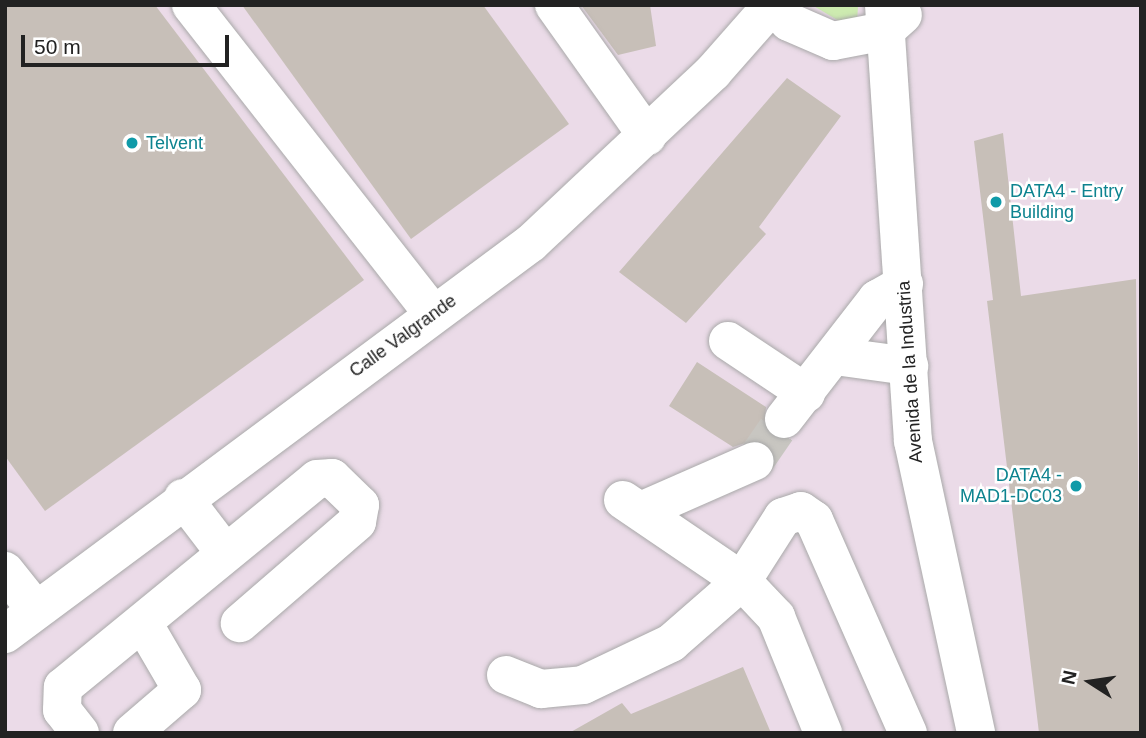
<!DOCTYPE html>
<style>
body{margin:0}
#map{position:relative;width:1146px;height:738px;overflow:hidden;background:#f2efe9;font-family:Arial,sans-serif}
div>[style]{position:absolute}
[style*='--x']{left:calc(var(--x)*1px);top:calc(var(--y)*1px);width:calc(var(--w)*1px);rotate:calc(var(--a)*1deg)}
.industrial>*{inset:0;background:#ebdbe8}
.grass>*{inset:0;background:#cdebb0}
.building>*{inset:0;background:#c7bfb8}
.minor-tunnel>*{height:38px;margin-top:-19px;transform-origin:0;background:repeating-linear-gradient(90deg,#c8c6c1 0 38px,transparent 0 57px)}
.roads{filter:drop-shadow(0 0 2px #a9a9a9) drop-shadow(0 0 2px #a9a9a9)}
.minor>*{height:38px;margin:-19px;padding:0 19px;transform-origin:19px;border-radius:19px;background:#fff}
.dots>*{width:19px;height:19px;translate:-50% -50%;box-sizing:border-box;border:4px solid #fff;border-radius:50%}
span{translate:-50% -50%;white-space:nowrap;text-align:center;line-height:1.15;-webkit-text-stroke:5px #fff;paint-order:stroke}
.culture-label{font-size:18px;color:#0d838f}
.left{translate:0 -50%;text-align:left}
.right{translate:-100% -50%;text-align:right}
.street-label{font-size:18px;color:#222}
.frame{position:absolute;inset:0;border:7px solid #222;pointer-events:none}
.north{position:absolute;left:1055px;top:647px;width:70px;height:70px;-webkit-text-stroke:5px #fff;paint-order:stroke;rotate:282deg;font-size:19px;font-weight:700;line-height:28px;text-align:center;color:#222}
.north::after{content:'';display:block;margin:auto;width:24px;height:32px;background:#222;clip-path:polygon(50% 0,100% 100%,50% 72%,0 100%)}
.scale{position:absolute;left:21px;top:35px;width:208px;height:32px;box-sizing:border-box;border:4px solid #222;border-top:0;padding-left:9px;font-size:21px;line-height:24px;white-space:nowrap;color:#222;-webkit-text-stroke:5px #fff;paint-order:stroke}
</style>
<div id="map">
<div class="industrial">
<i style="clip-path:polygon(5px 5px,1141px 5px,1141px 733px,5px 733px)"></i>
</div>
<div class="grass">
<i style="clip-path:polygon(812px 5px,858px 5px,857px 24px,839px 21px)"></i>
</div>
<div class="building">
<i style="clip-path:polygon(5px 5px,155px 5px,364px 280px,45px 511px,5px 456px)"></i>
<i style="clip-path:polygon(242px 5px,483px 5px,569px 124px,411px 239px)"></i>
<i style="clip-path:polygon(581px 5px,650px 5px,656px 46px,618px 55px)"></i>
<i style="clip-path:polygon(787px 78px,841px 116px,759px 227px,766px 234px,686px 323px,619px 272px)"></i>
<i style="clip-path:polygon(1003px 133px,1021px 296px,1136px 279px,1141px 733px,1039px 733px,987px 301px,993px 300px,974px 141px)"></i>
<i style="clip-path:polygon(697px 362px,766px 407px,764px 428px,783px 441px,775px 452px,758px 439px,733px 447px,669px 406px)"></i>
<i style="clip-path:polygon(743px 667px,771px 733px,569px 733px,622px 703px,631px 714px)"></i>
</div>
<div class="minor-tunnel">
<i style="--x:755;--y:461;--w:51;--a:-55.4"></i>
</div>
<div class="roads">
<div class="minor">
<i style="--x:191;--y:5;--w:392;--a:51.9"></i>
<i style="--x:554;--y:5;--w:161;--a:54.6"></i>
<i style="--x:773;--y:5;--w:23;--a:47"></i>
<i style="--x:789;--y:22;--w:48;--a:23.4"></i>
<i style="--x:833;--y:41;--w:53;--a:-10.9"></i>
<i style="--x:885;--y:31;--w:24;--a:-42"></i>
<i style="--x:884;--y:5;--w:437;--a:86.2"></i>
<i style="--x:913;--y:441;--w:299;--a:77.8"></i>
<i style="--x:728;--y:341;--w:94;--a:33.7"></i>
<i style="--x:835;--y:356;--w:75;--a:7.7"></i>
<i style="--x:784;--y:419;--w:152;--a:-52.2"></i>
<i style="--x:877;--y:299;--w:31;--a:-29"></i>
<i style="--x:183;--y:498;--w:69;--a:52.6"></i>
<i style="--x:623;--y:500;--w:144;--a:34.2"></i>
<i style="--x:742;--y:581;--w:50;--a:46.6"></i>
<i style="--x:776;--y:617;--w:125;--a:67.9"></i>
<i style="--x:641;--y:511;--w:124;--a:-23.7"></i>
<i style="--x:5;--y:571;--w:50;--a:51.5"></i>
<i style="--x:5;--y:634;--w:655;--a:-36.63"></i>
<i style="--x:531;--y:243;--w:250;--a:-43.2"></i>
<i style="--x:713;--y:72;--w:89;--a:-48.6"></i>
<i style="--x:506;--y:675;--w:38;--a:22"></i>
<i style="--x:541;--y:689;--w:42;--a:-5.4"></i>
<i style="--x:583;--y:685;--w:98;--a:-25.5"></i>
<i style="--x:671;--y:643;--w:94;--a:-41.1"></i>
<i style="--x:742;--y:581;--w:76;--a:-57.4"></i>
<i style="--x:783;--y:517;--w:19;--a:-18"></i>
<i style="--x:801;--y:511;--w:16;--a:35"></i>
<i style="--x:814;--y:520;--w:233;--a:66.2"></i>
<i style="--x:80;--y:733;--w:29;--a:-128"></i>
<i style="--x:62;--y:710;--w:23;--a:-88"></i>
<i style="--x:63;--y:687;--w:328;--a:-39.3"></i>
<i style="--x:317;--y:479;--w:15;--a:-4"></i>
<i style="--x:332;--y:478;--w:39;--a:44"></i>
<i style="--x:360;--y:505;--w:17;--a:100"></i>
<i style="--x:357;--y:522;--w:155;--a:139.2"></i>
<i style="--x:132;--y:733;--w:66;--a:-40.7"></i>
<i style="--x:182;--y:690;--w:78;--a:-120.2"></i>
</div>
</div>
<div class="dots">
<i style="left:132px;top:143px;background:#0f9aa8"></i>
<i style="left:996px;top:202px;background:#0f9aa8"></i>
<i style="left:1076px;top:486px;background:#0f9aa8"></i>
</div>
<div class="culture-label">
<span class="left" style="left:146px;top:143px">Telvent</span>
<span class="left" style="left:1010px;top:202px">DATA4 - Entry<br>Building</span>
<span class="right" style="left:1062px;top:486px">DATA4 -<br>MAD1-DC03</span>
</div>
<div class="street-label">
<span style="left:403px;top:336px;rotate:-36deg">Calle Valgrande</span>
<span style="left:910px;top:372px;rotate:-94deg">Avenida de la Industria</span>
</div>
<div class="frame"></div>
<div class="north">N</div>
<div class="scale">50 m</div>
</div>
